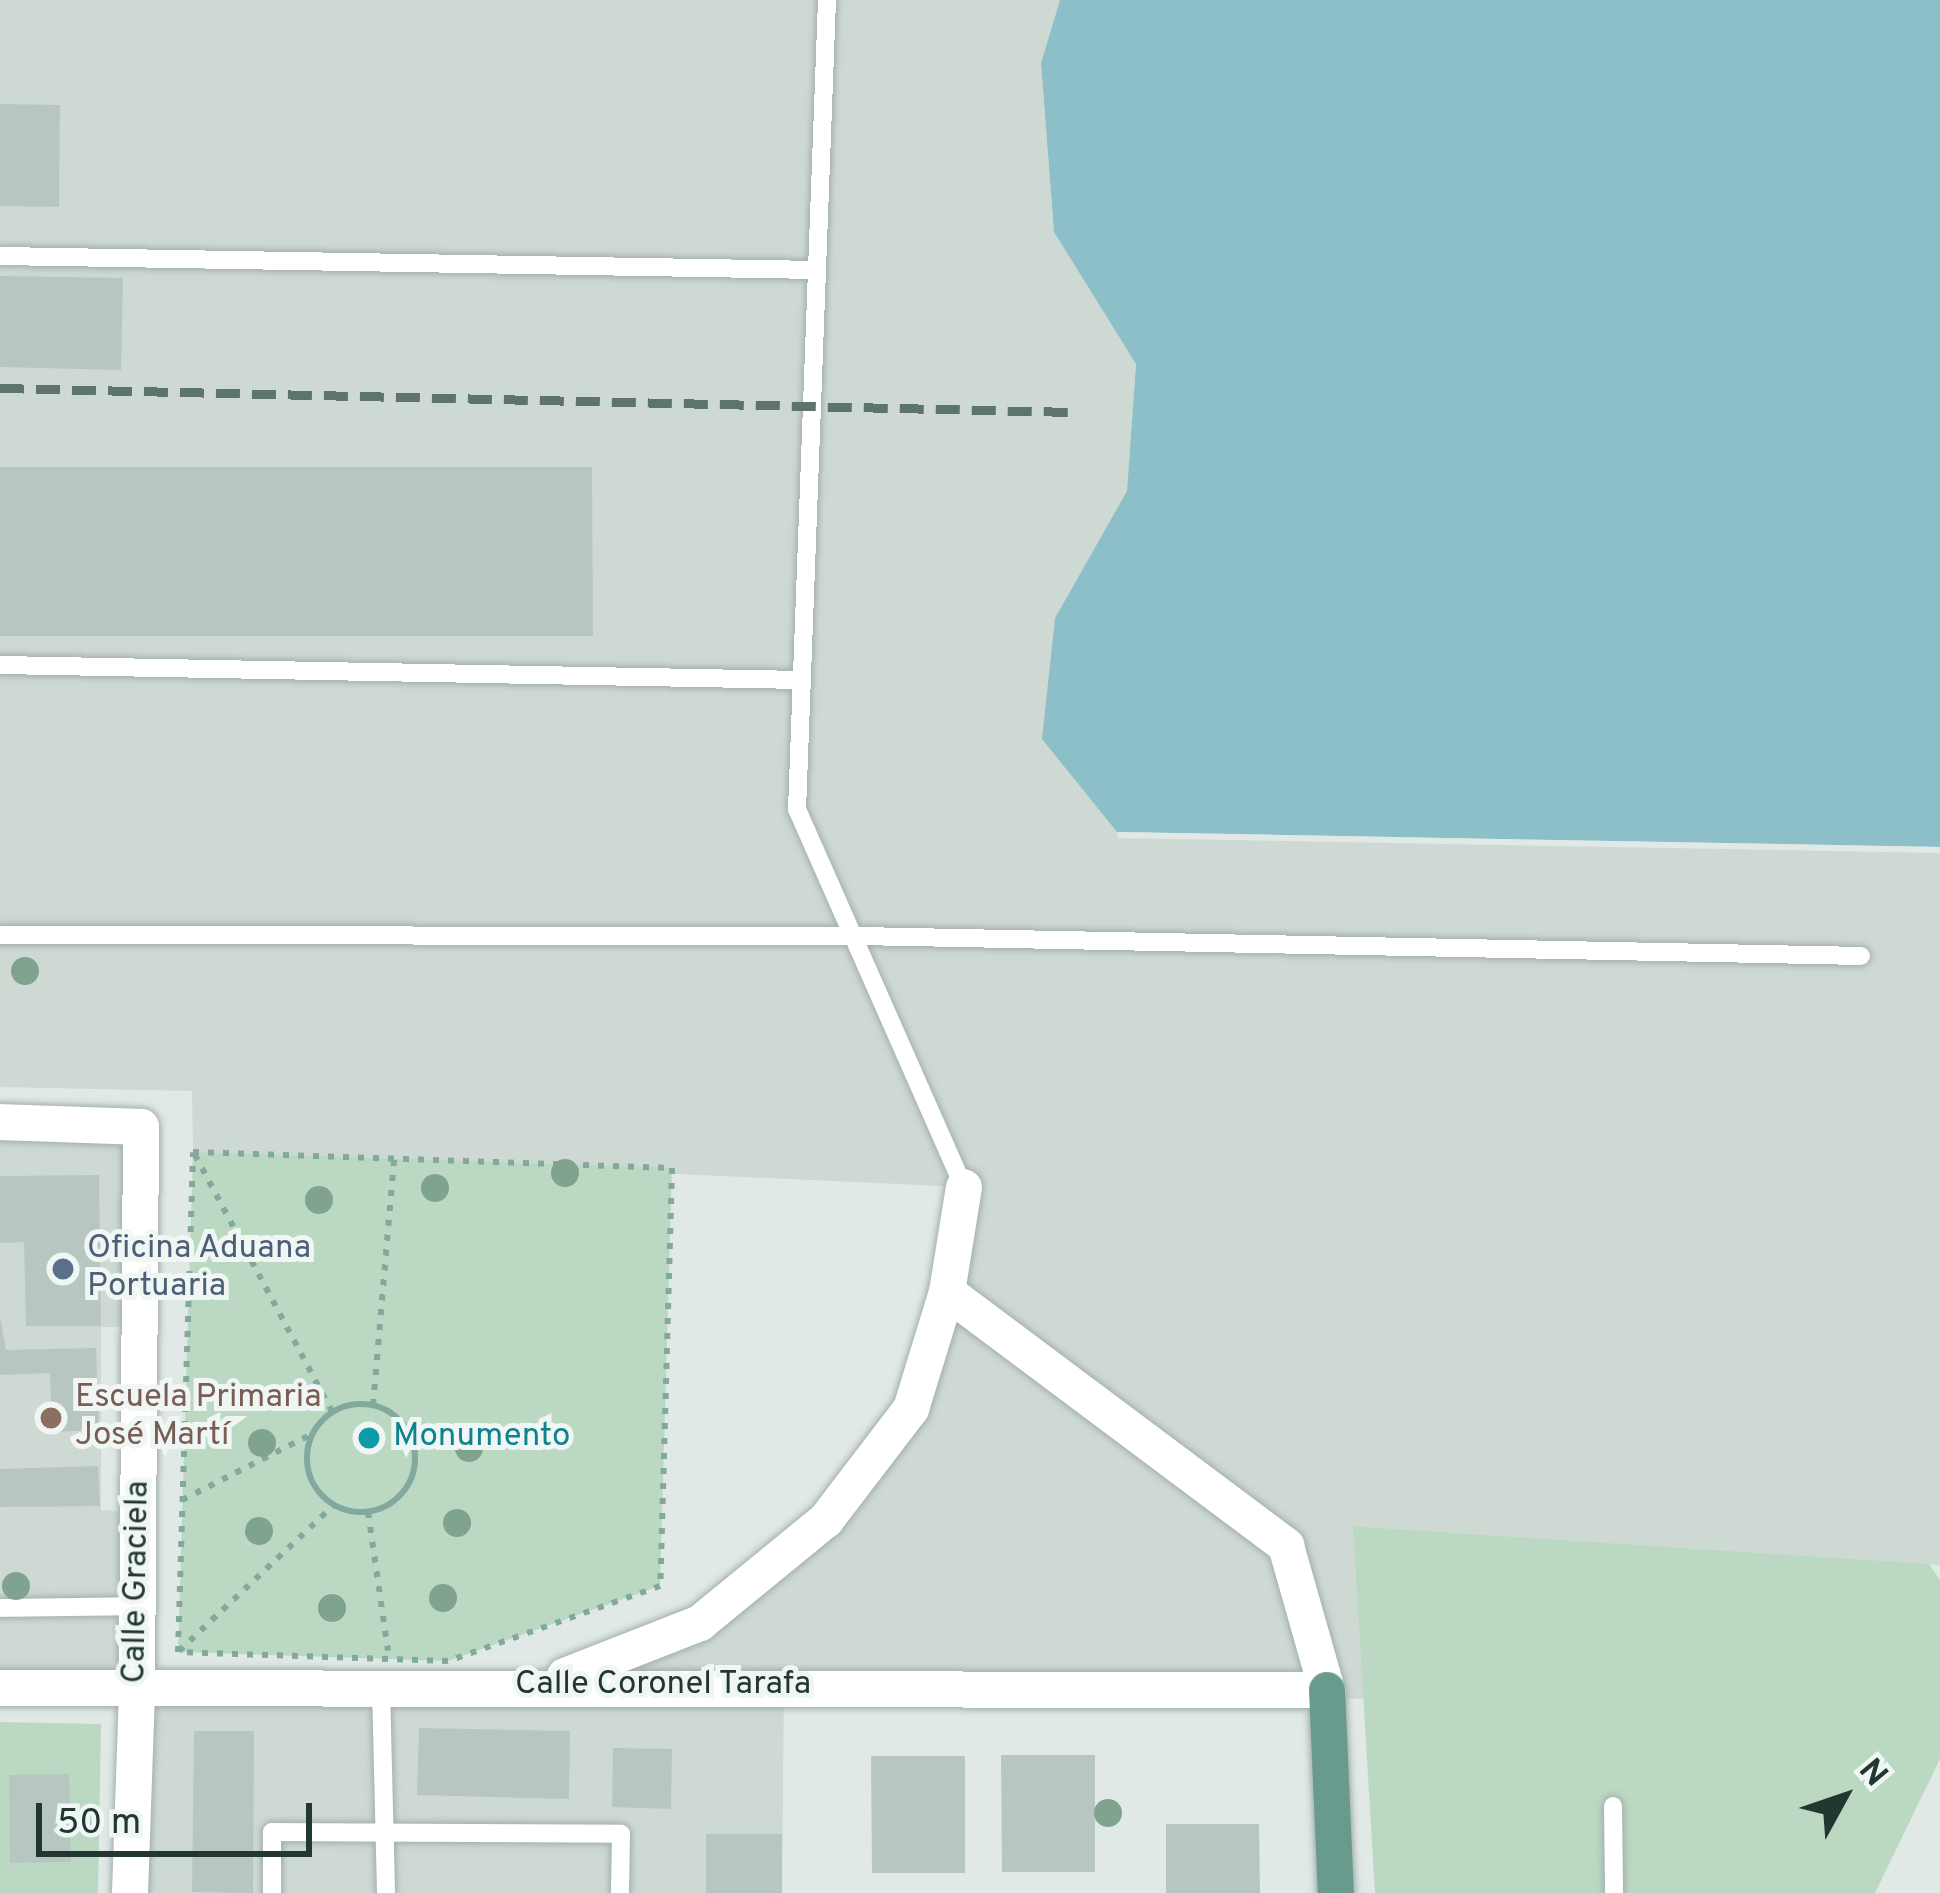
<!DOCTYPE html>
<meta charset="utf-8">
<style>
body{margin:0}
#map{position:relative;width:1940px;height:1893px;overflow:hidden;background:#e0e9e5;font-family:Overpass,sans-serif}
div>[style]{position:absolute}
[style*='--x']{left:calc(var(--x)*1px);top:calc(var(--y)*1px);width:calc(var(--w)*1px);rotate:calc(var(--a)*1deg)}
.built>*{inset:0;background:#ced9d4}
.green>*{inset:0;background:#bbd8c3}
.water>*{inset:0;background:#8dbfc9}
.pier>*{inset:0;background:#e0e9e5}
.building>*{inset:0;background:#b8c6c1}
.path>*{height:6px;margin-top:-3px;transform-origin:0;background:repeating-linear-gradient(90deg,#83a99e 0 6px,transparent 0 15px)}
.path>.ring{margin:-3px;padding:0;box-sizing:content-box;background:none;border:6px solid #83a99e;border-radius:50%}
.roads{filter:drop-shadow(0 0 3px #a3b0ac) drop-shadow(0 0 3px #a3b0ac)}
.lane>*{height:18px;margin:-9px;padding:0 9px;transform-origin:9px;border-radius:9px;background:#fff}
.street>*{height:36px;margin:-18px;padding:0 18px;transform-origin:18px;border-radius:18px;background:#fff}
.secondary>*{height:36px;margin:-18px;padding:0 18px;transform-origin:18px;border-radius:18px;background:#fff}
.primary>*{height:36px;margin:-18px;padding:0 18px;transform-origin:18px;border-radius:18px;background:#699a8e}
.rail>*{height:9px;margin-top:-4.5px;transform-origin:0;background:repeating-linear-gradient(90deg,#5d736d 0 24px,transparent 0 36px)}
.trees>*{width:28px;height:28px;margin:-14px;border-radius:50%;background:#80a38f}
.dots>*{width:33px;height:33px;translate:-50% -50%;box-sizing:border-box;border:6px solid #f0f6f3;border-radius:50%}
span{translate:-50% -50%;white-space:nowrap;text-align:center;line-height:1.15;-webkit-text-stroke:10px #f0f6f3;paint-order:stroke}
.service-label{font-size:33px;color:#4e5e75}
.left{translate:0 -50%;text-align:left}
.education-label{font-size:33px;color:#785e54}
.culture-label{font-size:33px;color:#0d838f}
.street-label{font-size:33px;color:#223732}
.north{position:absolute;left:1784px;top:1737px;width:120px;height:120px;-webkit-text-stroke:9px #f0f6f3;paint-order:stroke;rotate:50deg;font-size:33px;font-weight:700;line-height:48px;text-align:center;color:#223732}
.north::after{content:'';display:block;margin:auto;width:42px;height:54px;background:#223732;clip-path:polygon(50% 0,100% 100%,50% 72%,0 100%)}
.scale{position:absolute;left:36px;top:1803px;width:276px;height:54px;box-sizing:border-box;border:6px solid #223732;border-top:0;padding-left:15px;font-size:36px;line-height:42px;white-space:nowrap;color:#223732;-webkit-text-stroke:9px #f0f6f3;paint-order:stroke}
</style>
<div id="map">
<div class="built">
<i style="clip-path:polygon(0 0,1060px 0,1041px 63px,1054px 232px,1136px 363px,1127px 491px,1055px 618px,1117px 832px,1940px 847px,1940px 1565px,1354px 1526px,1364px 1699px,784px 1686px,782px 1893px,130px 1893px,137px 1690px,0 1688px,0 1122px,141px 1127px,140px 1327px,101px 1327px,101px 1510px,140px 1513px,137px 1689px,544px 1686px,700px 1623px,911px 1409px,964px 1187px,193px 1152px,192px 1091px,0 1087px)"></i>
</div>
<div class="green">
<i style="clip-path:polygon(193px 1152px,672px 1168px,660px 1586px,448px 1661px,178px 1652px)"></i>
<i style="clip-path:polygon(1353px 1526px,1929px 1564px,1940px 1580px,1940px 1759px,1875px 1893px,1375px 1893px)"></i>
<i style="clip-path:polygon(0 1722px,101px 1724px,98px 1893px,0 1893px)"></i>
</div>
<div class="water">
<i style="clip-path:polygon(1060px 0,1940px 0,1940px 847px,1117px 832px,1042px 739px,1055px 618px,1127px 491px,1136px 364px,1054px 232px,1041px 63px)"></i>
</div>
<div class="pier">
<i style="clip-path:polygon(1117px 832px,1940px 847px,1940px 853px,1118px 838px)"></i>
</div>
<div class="building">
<i style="clip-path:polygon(0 104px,60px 105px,59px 207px,0 206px)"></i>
<i style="clip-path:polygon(0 276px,123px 278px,121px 370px,0 367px)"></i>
<i style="clip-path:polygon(0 467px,592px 467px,593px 636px,0 636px)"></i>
<i style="clip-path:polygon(99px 1175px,101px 1326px,26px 1326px,24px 1242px,0 1243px,0 1176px)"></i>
<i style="clip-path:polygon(0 1316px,6px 1350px,96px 1348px,99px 1430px,52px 1432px,50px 1373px,0 1375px)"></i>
<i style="clip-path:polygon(98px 1466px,100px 1506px,0 1507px,0 1469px)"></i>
<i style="clip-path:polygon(419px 1728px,570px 1731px,569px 1799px,417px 1795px)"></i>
<i style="clip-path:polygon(194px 1731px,254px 1731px,253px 1893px,192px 1892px)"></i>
<i style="clip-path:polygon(613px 1748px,672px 1749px,671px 1809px,612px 1807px)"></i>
<i style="clip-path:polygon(1001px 1755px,1095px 1755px,1095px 1872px,1002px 1872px)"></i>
<i style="clip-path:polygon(871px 1756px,965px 1756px,965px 1873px,872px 1873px)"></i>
<i style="clip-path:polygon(69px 1774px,71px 1862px,10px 1863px,9px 1775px)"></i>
<i style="clip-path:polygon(1166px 1824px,1259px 1824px,1260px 1893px,1166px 1893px)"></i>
<i style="clip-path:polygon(706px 1834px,782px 1834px,782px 1893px,706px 1893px)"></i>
</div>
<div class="path">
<i style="--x:193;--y:1152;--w:479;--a:1.9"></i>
<i style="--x:672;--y:1168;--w:418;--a:91.6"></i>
<i style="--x:660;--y:1586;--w:225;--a:160.5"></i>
<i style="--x:448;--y:1661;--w:270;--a:-178.1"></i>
<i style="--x:178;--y:1652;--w:500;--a:-88.28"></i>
<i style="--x:195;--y:1155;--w:291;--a:61.9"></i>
<i class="ring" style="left:307px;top:1404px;width:102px;height:102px"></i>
<i style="--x:373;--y:1405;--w:248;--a:-85.1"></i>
<i style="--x:182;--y:1500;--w:146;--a:-26.9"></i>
<i style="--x:368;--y:1512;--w:140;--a:81.8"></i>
<i style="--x:179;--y:1651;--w:213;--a:-43.3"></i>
<i style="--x:70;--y:1825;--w:27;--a:2"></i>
</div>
<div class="roads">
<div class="lane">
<i style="--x:827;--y:0;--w:810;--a:92.12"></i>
<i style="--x:797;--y:809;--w:413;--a:66.2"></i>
<i style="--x:0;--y:256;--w:817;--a:0.98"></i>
<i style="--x:0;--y:665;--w:802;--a:1.07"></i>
<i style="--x:0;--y:935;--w:858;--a:0.07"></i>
<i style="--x:858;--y:936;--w:1003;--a:1.14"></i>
<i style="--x:0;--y:1608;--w:139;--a:-0.8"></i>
<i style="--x:381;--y:1687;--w:206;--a:88.6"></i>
<i style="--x:1613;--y:1806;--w:87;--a:89.3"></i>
<i style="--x:272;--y:1893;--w:61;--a:-90"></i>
<i style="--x:272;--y:1832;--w:349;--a:0.3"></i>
<i style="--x:621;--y:1834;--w:59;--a:91"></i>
</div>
<div class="street">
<i style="--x:947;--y:1292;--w:424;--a:36.8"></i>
<i style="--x:1286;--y:1546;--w:150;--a:74.1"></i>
<i style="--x:130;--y:1893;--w:203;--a:-88"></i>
</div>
<div class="secondary">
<i style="--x:0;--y:1122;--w:141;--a:2"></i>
<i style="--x:141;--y:1127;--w:563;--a:90.41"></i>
<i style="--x:565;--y:1676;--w:145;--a:-21.4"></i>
<i style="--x:700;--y:1623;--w:163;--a:-39.3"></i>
<i style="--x:826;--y:1520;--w:140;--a:-52.6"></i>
<i style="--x:911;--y:1409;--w:122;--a:-72.9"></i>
<i style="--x:947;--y:1292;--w:106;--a:-80.8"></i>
<i style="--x:0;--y:1688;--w:1327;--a:0.09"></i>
</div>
<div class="primary">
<i style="--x:1327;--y:1690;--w:203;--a:87.5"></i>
</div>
</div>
<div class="rail">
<i style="--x:0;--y:388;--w:1077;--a:1.28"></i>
</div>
<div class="trees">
<i style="left:25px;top:971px"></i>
<i style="left:565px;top:1173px"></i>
<i style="left:435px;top:1188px"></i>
<i style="left:319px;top:1200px"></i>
<i style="left:262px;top:1443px"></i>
<i style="left:469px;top:1448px"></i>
<i style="left:457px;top:1523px"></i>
<i style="left:259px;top:1531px"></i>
<i style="left:16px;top:1586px"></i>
<i style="left:443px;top:1598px"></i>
<i style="left:332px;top:1608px"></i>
<i style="left:1108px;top:1813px"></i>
</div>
<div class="dots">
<i style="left:63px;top:1269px;background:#5c6f8a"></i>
<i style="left:51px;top:1418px;background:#8d6e63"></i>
<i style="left:369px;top:1438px;background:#0f9aa8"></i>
</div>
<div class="service-label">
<span class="left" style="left:87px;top:1269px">Oficina Aduana<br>Portuaria</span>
</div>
<div class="education-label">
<span class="left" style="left:75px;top:1418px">Escuela Primaria<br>José Martí</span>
</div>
<div class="culture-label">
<span class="left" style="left:393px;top:1438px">Monumento</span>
</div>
<div class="street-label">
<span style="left:138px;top:1582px;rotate:-89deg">Calle Graciela</span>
<span style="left:663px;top:1686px">Calle Coronel Tarafa</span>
</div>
<div class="north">N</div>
<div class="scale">50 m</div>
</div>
